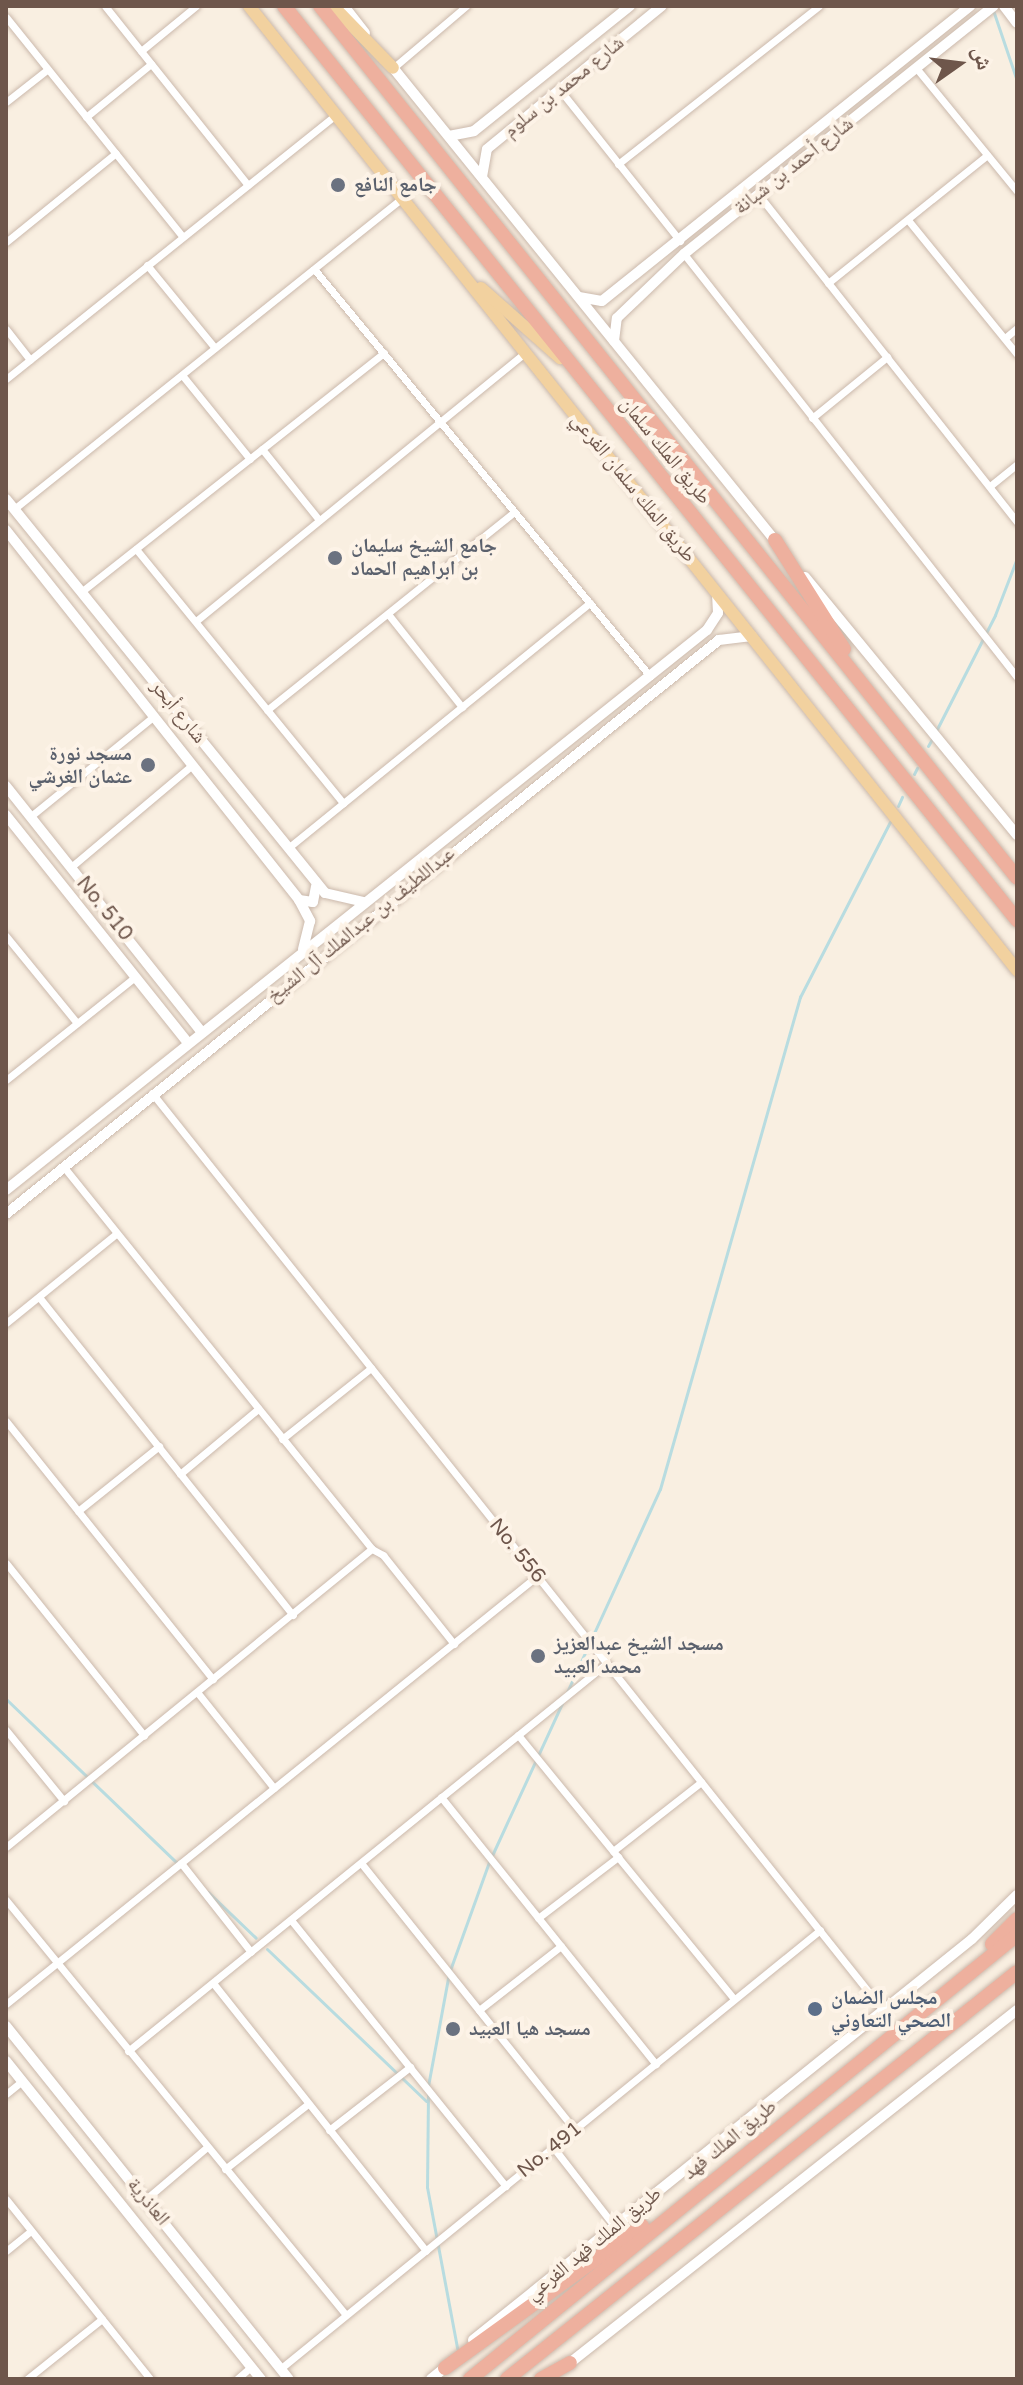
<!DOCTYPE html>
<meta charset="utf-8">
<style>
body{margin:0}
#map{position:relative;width:1023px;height:2385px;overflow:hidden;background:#f9efe1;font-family:"Varela Round","Noto Naskh Arabic",sans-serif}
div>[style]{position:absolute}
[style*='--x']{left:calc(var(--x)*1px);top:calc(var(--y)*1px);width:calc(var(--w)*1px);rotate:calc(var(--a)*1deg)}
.stream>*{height:3px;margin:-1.5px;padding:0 1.5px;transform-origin:1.5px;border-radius:1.5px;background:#b8dce0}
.roads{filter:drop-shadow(0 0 2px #cbb9ac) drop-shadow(0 0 2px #cbb9ac)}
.street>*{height:7px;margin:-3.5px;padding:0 3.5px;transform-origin:3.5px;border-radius:3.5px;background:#fff}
.secondary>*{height:10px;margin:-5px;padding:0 5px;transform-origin:5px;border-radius:5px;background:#fff}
.primary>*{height:12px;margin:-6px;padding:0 6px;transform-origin:6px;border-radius:6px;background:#f2d19f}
.highway>*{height:14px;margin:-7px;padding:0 7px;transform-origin:7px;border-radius:7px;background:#eeb09e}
.dots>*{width:22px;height:22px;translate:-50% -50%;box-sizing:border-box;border:4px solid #fdf3e7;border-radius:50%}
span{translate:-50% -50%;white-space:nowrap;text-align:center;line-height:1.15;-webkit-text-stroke:8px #fdf3e7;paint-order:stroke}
.street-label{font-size:20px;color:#6e564b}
.worship-label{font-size:20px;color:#5b616d;font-weight:700}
.left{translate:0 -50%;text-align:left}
.right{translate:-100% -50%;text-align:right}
.service-label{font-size:20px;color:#4e5e75;font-weight:700}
.frame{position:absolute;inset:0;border:8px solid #6e564b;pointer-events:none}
.north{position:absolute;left:919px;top:24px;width:80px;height:80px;-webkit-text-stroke:6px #fdf3e7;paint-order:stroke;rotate:76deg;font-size:22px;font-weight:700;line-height:32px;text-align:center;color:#6e564b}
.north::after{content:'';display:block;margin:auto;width:28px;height:36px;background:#6e564b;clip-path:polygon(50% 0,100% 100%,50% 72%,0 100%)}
</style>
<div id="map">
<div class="stream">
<i style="--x:993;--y:10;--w:75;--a:71.3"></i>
<i style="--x:937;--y:729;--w:128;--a:-63"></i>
<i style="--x:995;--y:615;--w:61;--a:-68.9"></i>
<i style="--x:928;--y:746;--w:8;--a:-60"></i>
<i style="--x:914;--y:774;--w:7;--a:-63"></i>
<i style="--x:898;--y:806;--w:10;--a:-66"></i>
<i style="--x:567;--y:1692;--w:223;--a:-65.4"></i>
<i style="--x:660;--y:1489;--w:512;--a:-74.12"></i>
<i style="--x:800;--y:997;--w:197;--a:-62.8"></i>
<i style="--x:6;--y:1699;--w:240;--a:43.8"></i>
<i style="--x:208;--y:1892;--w:66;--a:43.8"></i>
<i style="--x:267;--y:1949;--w:220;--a:43.7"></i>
<i style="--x:428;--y:2086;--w:115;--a:-79.5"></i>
<i style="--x:449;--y:1973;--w:118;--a:-70.2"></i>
<i style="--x:489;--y:1862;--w:175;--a:-65.3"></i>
<i style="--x:428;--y:2094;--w:93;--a:90.6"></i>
<i style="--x:427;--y:2187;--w:164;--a:79.4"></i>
</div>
<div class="roads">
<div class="street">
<i style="--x:105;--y:6;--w:229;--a:51.4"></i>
<i style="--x:6;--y:17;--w:282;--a:51.2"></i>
<i style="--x:141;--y:51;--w:71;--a:-39.3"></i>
<i style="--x:393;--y:68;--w:96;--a:-40.3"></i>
<i style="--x:917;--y:69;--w:158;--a:50.7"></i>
<i style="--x:560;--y:90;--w:193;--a:51.5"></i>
<i style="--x:6;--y:102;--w:53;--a:-38.2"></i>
<i style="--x:86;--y:117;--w:84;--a:-39.2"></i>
<i style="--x:618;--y:164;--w:256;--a:-38.2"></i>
<i style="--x:758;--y:194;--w:418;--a:51.7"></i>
<i style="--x:908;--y:220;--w:173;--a:50.9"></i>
<i style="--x:6;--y:242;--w:141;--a:-39"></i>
<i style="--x:684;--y:254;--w:538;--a:51.79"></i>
<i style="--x:147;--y:265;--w:107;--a:50.7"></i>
<i style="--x:314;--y:269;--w:528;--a:50.46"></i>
<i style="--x:828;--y:283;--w:204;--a:-38.8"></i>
<i style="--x:6;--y:329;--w:39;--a:52"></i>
<i style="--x:1005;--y:338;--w:16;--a:-40"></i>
<i style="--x:182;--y:375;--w:108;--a:51"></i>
<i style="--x:6;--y:379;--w:423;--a:-38.7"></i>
<i style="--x:812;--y:418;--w:97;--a:-39.1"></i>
<i style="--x:262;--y:449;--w:91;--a:51.2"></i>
<i style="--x:990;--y:486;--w:35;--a:-39"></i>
<i style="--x:14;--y:509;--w:497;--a:-38.7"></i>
<i style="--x:136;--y:549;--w:328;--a:50.8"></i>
<i style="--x:81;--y:592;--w:386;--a:-38.3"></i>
<i style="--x:388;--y:614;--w:119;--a:51.5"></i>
<i style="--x:196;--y:621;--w:424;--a:-39.2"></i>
<i style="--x:267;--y:710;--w:317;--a:-38.7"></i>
<i style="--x:31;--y:816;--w:157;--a:-39.1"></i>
<i style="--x:288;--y:848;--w:389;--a:-39.1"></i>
<i style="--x:71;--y:867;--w:158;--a:-40.1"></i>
<i style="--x:6;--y:936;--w:112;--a:50.8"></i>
<i style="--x:6;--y:1080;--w:165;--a:-38.6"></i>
<i style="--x:152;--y:1093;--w:1173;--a:51.44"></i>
<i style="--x:63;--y:1166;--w:492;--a:51.1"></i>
<i style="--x:372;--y:1549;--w:13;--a:29"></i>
<i style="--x:383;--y:1555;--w:114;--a:51.4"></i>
<i style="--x:39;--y:1297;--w:407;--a:51.4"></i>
<i style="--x:6;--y:1323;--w:141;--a:-39"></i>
<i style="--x:6;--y:1421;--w:331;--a:51.3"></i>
<i style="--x:282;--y:1439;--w:114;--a:-38.6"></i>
<i style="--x:180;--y:1474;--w:102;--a:-39.8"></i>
<i style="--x:78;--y:1511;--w:104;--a:-38.7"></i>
<i style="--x:6;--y:1563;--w:221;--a:51.3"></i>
<i style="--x:197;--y:1692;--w:123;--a:51.3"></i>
<i style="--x:6;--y:1730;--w:92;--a:50.8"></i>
<i style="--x:518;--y:1735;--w:341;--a:50.7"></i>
<i style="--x:441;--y:1797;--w:343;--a:51.2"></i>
<i style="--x:6;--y:1847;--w:472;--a:-39.2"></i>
<i style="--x:613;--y:1851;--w:112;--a:-38.1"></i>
<i style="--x:181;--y:1863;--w:113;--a:51.8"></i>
<i style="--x:361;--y:1863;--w:342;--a:51.3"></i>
<i style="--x:6;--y:1900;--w:536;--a:50.67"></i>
<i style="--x:538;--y:1918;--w:101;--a:-37.3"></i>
<i style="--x:291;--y:1920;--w:342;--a:51.1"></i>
<i style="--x:213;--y:1983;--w:342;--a:51.5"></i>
<i style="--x:6;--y:2004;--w:682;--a:-38.87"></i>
<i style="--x:479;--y:2010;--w:104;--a:-38"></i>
<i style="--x:128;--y:2051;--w:616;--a:-39.01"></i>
<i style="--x:6;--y:2094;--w:21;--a:-39"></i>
<i style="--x:329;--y:2130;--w:103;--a:-37.9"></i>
<i style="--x:553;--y:2147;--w:101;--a:52.2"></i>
<i style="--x:225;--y:2169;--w:105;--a:-38.1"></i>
<i style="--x:6;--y:2199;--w:231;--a:51.3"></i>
<i style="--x:146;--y:2199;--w:80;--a:-40.4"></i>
<i style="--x:6;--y:2251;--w:32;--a:-39"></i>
<i style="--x:280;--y:2369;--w:696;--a:-39.11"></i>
<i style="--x:27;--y:2379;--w:96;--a:-38.7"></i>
<i style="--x:237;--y:2379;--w:18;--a:-41"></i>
</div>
<div class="secondary">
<i style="--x:344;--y:6;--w:34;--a:52"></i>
<i style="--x:1004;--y:6;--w:21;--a:53"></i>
<i style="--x:390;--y:64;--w:616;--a:51.06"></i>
<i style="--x:449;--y:136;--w:25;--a:-11"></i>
<i style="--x:474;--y:131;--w:200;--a:-38.7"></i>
<i style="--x:482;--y:177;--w:28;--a:-80"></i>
<i style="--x:487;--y:149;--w:226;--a:-39.3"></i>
<i style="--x:579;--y:297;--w:23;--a:10"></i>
<i style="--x:602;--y:301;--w:472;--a:-38.7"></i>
<i style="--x:614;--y:341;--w:23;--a:-83"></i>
<i style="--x:617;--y:318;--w:93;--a:-43.7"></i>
<i style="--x:684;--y:254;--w:397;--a:-38.7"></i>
<i style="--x:6;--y:499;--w:507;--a:51"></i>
<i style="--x:325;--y:893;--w:40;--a:13"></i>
<i style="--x:6;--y:530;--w:472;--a:51.6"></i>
<i style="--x:299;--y:900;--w:24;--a:62"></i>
<i style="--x:310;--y:921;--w:29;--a:104"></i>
<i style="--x:805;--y:577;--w:334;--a:50.6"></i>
<i style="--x:6;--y:786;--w:315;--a:51.5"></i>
<i style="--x:6;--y:815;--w:292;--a:51.4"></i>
<i style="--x:299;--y:900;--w:14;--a:8"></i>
<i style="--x:313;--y:902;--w:16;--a:-79"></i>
<i style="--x:6;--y:1190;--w:897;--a:-38.62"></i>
<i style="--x:707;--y:630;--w:20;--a:-57"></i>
<i style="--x:718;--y:613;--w:20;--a:-93"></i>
<i style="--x:6;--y:1214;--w:915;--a:-38.84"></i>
<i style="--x:719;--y:640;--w:33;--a:-7"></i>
<i style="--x:6;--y:2026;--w:452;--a:51.3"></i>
<i style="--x:6;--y:2061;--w:408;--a:51.3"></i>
<i style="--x:473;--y:2340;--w:640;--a:-38.79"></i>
<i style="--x:972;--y:1939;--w:63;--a:-44.4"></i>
<i style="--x:566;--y:2366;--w:575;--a:-38.29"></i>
<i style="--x:431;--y:2379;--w:22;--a:-39"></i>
</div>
<div class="primary">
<i style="--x:249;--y:6;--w:1233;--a:51.46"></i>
<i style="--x:333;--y:6;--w:86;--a:45.9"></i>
<i style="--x:481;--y:288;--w:106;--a:41.5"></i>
</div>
<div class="highway">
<i style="--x:284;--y:6;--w:1172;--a:51.27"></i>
<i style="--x:320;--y:6;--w:1116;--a:51.36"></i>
<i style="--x:775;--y:540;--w:129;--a:57.7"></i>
<i style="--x:992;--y:1944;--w:35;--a:-45"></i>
<i style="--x:445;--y:2368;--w:243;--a:-35.8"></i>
<i style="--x:470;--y:2379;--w:705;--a:-39.07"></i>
<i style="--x:507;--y:2379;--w:652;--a:-38.59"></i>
<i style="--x:541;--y:2379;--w:33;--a:-29"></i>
</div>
</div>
<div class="dots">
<i style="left:338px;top:185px;background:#6b7280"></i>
<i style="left:335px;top:558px;background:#6b7280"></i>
<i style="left:148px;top:765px;background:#6b7280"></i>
<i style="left:538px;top:1656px;background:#6b7280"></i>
<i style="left:815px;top:2009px;background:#5c6f8a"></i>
<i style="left:453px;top:2029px;background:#6b7280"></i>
</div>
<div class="street-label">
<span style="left:564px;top:87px;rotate:-39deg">شارع محمد بن سلوم</span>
<span style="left:794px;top:166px;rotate:-38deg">شارع أحمد بن شبانة</span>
<span style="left:665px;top:451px;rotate:51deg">طريق الملك سلمان</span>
<span style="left:633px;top:488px;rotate:51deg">طريق الملك سلمان الفرعي</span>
<span style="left:178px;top:712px;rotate:51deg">شارع أبحر</span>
<span style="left:104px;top:909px;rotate:51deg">No. 510</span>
<span style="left:361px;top:925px;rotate:-39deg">عبداللطيف بن عبدالملك آل الشيخ</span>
<span style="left:517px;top:1551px;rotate:51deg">No. 556</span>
<span style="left:730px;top:2140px;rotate:-39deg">طريق الملك فهد</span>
<span style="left:550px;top:2150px;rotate:-39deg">No. 491</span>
<span style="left:148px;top:2202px;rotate:51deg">العاذرية</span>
<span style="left:594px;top:2244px;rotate:-39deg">طريق الملك فهد الفرعي</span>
</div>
<div class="worship-label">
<span class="left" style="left:354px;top:185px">جامع النافع</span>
<span class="left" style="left:351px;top:558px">جامع الشيخ سليمان<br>بن ابراهيم الحماد</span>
<span class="right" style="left:132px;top:766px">مسجد نورة<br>عثمان الغرشي</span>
<span class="left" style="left:554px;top:1656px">مسجد الشيخ عبدالعزيز<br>محمد العبيد</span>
<span class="left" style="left:469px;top:2029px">مسجد هيا العبيد</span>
</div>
<div class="service-label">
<span class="left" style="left:831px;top:2010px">مجلس الضمان<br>الصحي التعاوني</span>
</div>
<div class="frame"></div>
<div class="north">ش</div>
</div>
